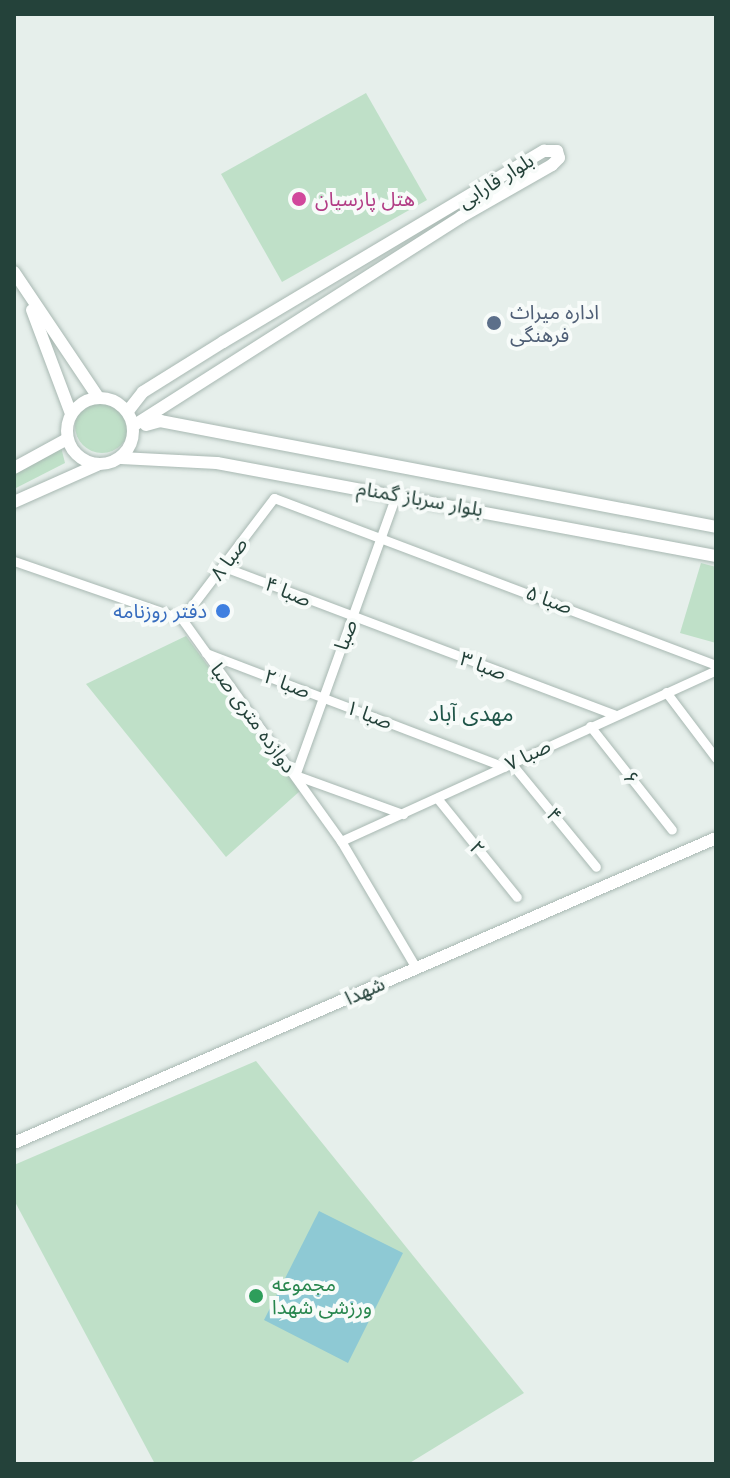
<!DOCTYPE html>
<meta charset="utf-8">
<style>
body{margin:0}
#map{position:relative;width:730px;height:1478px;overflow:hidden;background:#e6efeb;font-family:Poppins,"Noto Sans Arabic",sans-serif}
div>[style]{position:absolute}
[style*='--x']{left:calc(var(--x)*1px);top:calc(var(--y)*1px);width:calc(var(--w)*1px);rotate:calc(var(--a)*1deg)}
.green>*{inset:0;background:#bfe0c8}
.round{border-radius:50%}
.water>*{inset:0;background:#8ec9d4}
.roads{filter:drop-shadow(0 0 2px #a8b8b2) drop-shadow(0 0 2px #a8b8b2)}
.street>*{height:9px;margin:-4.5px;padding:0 4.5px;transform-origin:4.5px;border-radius:4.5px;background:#fff}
.secondary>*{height:12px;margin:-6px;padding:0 6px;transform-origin:6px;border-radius:6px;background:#fff}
.secondary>.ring{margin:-6px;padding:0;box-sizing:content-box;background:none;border:12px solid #fff;border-radius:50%}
.dots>*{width:22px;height:22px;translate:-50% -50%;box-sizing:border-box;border:4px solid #f7fbf9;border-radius:50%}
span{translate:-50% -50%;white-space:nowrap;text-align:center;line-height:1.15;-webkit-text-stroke:8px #f7fbf9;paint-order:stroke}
.street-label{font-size:20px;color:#24423a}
.hotel-label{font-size:20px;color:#b23c85}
.left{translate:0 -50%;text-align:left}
.service-label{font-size:20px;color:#4e5e75}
.shop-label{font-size:20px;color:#366cbe}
.right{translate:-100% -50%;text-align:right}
.leisure-label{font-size:20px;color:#27864d}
.neighbourhood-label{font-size:22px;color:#1f5548}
.frame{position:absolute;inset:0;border:16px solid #24423a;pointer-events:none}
</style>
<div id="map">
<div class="green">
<i style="clip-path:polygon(366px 93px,427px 200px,282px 282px,221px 174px)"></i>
<i class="round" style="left:75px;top:399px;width:54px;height:54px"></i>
<i style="clip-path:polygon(61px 447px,65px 463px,14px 489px,14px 472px)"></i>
<i style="clip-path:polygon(701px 563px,716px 567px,716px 643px,680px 633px)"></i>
<i style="clip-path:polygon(186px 636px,300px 791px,226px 857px,86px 684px)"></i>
<i style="clip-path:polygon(256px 1061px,524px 1393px,408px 1464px,155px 1464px,14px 1200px,14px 1165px)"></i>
</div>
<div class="water">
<i style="clip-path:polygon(319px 1211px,403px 1253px,348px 1363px,264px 1320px)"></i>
</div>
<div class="roads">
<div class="street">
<i style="--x:396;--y:495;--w:298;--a:109.8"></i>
<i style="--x:295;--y:775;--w:115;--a:19.9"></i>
<i style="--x:14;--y:561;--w:178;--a:19"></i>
<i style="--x:182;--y:619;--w:273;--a:54.4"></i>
<i style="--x:341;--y:841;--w:147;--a:59.4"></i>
<i style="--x:224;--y:567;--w:417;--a:20.7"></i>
<i style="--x:182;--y:619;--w:152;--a:-52.8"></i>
<i style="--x:274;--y:498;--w:472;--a:20.7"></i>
<i style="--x:206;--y:653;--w:319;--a:20.9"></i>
<i style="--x:666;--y:692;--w:83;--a:52.9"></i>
<i style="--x:590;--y:726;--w:132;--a:51.7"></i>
<i style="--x:511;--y:763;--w:134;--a:50.7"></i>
<i style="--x:437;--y:798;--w:127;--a:51.1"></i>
<i style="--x:341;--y:841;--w:412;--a:-24.5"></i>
</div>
<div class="secondary">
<i style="--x:14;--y:272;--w:151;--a:56.1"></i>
<i style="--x:32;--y:310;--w:111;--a:69.4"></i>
<i class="ring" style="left:67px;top:398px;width:54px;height:54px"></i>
<i style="--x:128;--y:411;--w:24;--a:-52"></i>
<i style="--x:143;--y:392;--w:94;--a:-32"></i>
<i style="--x:223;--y:342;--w:374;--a:-30.8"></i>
<i style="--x:544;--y:151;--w:13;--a:0"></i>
<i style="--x:557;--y:151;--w:7;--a:74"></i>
<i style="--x:559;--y:158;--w:10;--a:135"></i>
<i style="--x:552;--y:165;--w:105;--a:150.3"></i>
<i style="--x:461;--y:217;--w:388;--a:147.5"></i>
<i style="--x:146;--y:425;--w:15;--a:-16"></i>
<i style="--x:160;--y:421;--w:566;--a:10.79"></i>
<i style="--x:121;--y:458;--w:96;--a:3"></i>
<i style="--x:217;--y:463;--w:508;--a:10.56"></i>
<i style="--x:14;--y:468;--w:60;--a:-28.7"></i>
<i style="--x:14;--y:502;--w:91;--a:-24"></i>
<i style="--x:14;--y:1143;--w:765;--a:-23.48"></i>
</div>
</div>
<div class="dots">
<i style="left:299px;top:199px;background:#d1479c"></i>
<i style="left:494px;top:323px;background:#5c6f8a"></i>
<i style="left:223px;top:611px;background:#3f7fe0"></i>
<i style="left:256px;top:1296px;background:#2e9e5b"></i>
</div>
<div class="street-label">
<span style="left:496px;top:181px;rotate:-32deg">بلوار فارابی</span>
<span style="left:420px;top:499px;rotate:10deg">بلوار سرباز گمنام</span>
<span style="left:229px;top:559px;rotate:-53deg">صبا ۸</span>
<span style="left:288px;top:592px;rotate:22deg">صبا ۴</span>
<span style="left:549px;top:600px;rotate:20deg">صبا ۵</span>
<span style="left:346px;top:635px;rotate:-70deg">صبا</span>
<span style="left:483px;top:666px;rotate:20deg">صبا ۳</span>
<span style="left:287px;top:684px;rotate:21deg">صبا ۲</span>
<span style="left:369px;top:715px;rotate:21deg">صبا ۱</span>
<span style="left:253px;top:718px;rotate:54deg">دوازده متری صبا</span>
<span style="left:528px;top:755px;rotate:-26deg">صبا ۷</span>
<span style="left:631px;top:778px;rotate:52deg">۶</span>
<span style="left:554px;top:815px;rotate:51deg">۴</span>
<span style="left:477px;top:848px;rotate:51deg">۲</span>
<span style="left:365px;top:991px;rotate:-24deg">شهدا</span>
</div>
<div class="hotel-label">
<span class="left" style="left:315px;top:199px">هتل پارسیان</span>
</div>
<div class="service-label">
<span class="left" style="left:510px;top:324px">اداره میراث<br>فرهنگی</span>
</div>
<div class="shop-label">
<span class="right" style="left:207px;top:611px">دفتر روزنامه</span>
</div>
<div class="leisure-label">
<span class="left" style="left:272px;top:1296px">مجموعه<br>ورزشی شهدا</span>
</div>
<div class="neighbourhood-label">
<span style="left:471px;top:714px">مهدی آباد</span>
</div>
<div class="frame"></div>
</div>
